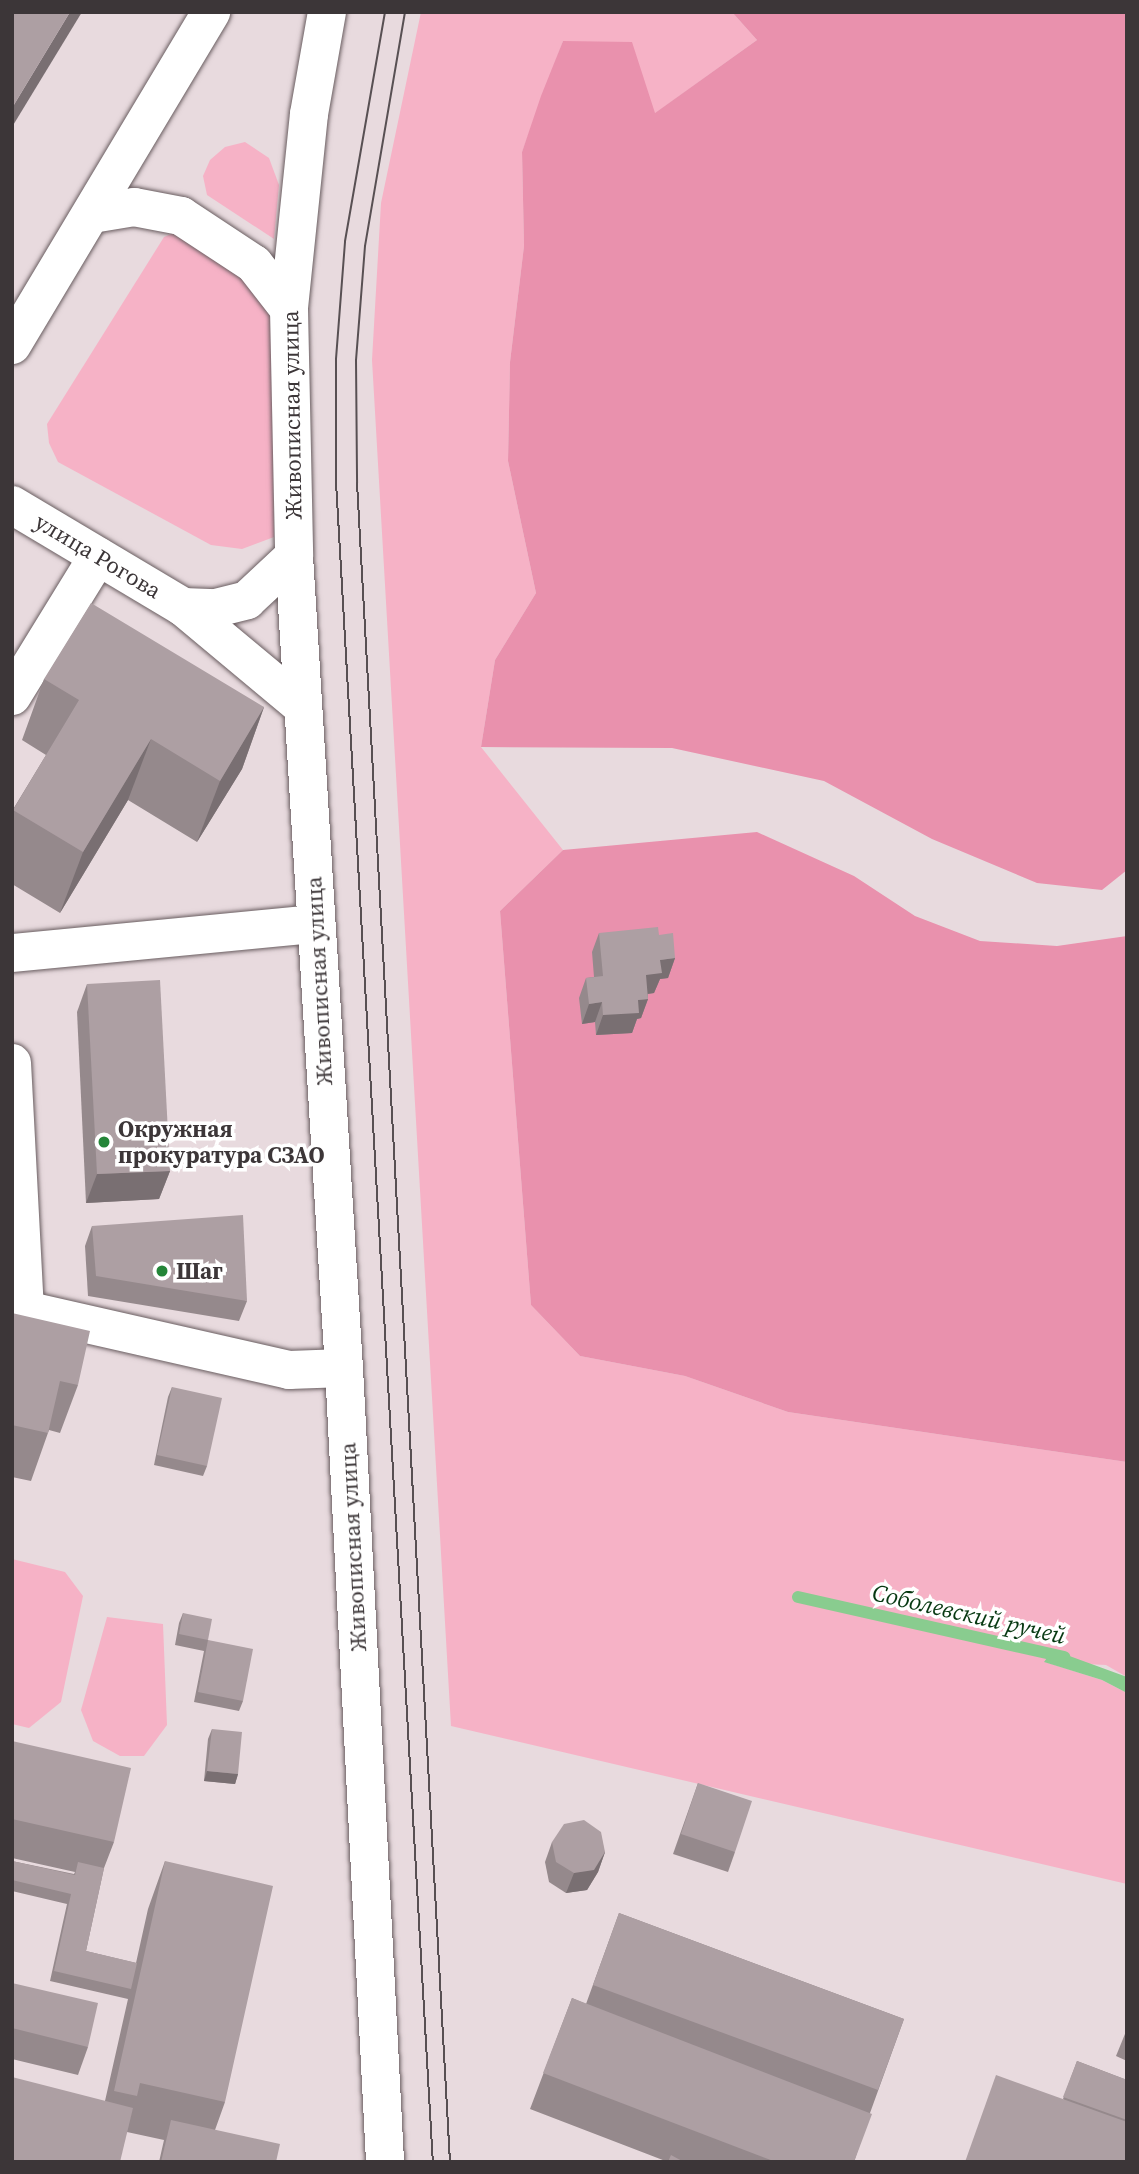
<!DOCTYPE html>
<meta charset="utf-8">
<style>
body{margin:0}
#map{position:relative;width:1139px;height:2174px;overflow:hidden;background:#e8dade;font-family:"Source Serif 4",serif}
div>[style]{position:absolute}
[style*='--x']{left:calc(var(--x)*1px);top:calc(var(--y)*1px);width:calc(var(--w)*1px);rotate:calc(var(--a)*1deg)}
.green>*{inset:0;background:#f6b2c6}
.forest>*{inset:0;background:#e991ad}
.water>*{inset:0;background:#89cc8f}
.stream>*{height:12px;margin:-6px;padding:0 6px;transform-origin:6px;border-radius:6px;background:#89cc8f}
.roads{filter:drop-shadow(0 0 2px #695d60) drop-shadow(0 0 2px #695d60)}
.minor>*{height:38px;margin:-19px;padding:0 19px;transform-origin:19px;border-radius:19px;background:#fff}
.tram>*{height:2px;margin:-1px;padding:0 1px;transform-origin:1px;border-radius:1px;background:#585053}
.wall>*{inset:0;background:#95898c}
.shaded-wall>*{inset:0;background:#796f72}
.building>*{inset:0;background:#ad9fa3}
.dots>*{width:19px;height:19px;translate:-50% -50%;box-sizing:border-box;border:4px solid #fff;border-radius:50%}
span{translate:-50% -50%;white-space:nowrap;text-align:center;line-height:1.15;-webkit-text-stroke:7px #fff;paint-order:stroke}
.street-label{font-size:23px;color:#3c3638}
.poi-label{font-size:23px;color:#3c3638;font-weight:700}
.left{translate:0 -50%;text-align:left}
.water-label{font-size:24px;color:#073912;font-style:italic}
.frame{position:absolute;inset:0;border:14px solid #3c3638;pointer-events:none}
</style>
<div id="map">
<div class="green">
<i style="clip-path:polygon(421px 12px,732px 12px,757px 40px,654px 114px,563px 41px,522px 152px,524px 246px,510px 362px,508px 461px,536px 593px,495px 660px,481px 747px,563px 850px,500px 911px,531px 1305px,580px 1356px,685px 1376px,788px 1412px,1127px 1462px,1127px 1677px,1106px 1665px,1045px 1662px,1102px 1680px,1127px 1693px,1127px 1884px,451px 1726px,372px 360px,381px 203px)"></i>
<i style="clip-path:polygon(245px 142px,269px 158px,279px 185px,274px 239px,207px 195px,203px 176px,210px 160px,225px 147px)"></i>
<i style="clip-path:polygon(176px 232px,267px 297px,272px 312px,274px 537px,242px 549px,211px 545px,58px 462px,49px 443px,47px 424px,164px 237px)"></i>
<i style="clip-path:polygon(12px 1559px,65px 1572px,83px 1596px,61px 1702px,29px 1728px,12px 1724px)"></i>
<i style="clip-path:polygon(107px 1617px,163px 1624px,167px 1725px,144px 1756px,120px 1756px,93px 1741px,81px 1710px)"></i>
</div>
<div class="forest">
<i style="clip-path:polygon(732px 12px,1127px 12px,1127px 870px,1102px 890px,1037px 883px,932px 839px,824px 781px,672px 748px,481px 747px,495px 660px,536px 593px,508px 461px,510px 362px,524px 246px,522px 152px,541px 96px,563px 41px,632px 42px,655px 113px,757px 40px)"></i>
<i style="clip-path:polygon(757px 832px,854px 876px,915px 916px,980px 941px,1057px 946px,1127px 936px,1127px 1462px,788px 1412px,685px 1376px,580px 1356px,531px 1305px,500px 911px,563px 850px)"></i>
</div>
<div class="water">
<i style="clip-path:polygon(1053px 1650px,1127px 1677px,1127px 1693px,1102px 1680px,1044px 1662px)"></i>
</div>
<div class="stream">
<i style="--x:798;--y:1597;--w:273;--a:12.7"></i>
</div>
<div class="roads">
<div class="minor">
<i style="--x:327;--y:12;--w:104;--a:100"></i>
<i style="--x:309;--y:114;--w:196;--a:95.9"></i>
<i style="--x:289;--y:309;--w:247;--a:88.8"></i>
<i style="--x:294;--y:556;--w:814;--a:86.48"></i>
<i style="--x:344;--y:1368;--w:795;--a:87.04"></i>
<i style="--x:92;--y:214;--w:43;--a:-9.5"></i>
<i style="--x:134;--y:207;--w:48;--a:10.8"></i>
<i style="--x:181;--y:216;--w:87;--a:33.3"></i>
<i style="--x:254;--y:264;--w:57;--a:52.1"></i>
<i style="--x:12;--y:345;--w:388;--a:-59.1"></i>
<i style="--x:12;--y:505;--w:199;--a:30.8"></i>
<i style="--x:183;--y:607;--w:156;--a:39.8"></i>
<i style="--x:183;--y:607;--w:33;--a:2"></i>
<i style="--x:216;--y:608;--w:32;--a:-14"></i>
<i style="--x:247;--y:600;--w:64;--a:-43.1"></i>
<i style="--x:12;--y:696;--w:164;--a:-58.4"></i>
<i style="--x:12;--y:953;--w:304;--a:-5.5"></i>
<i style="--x:12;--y:1063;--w:247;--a:87"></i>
<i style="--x:25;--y:1310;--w:13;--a:-167"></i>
<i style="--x:12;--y:1298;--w:18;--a:43"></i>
<i style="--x:25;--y:1310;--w:271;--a:12.8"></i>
<i style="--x:289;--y:1370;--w:55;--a:-2.1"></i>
</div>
</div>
<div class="tram">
<i style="--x:385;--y:12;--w:233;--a:99.9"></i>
<i style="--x:345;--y:242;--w:118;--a:94.4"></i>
<i style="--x:336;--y:360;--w:122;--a:90"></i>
<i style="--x:336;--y:482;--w:1683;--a:86.7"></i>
<i style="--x:405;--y:12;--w:237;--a:99.7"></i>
<i style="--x:365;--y:246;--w:114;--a:94.5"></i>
<i style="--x:356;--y:360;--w:123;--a:89.5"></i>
<i style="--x:357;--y:483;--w:1682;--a:86.83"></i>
</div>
<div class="wall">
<i style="clip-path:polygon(44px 679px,264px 707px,242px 769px,197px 842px,128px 800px,60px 913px,12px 884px,12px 811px,46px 755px,22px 740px)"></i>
<i style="clip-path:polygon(599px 933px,659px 935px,675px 958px,668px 978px,660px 979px,654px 993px,648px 994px,648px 999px,641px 1018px,637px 1019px,632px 1033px,596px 1035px,595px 1022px,582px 1024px,579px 998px,586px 978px,594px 977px,592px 952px)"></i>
<i style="clip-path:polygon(87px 984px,170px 1171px,159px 1199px,86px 1203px,77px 1012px)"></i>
<i style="clip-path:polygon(92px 1226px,247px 1301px,239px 1321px,88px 1296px,85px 1246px)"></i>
<i style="clip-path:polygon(12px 1313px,78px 1385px,60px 1433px,49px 1430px,31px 1481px,12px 1477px)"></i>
<i style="clip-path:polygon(172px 1387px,207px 1466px,203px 1476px,154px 1465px,168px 1397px)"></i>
<i style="clip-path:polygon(183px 1613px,208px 1640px,243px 1701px,239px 1711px,194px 1702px,204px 1651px,175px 1645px,179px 1623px)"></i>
<i style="clip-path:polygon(212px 1729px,238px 1774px,235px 1784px,204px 1781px,208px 1739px)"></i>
<i style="clip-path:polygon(12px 1741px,114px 1842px,104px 1868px,86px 1951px,136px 1963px,148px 1909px,165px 1861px,225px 2102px,215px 2130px,276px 2162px,159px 2162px,164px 2140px,127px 2132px,105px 2101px,128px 1999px,50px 1981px,67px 1904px,12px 1891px,12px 1861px,74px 1874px,75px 1872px,12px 1858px)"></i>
<i style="clip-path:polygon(698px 1783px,735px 1852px,728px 1872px,673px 1854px)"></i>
<i style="clip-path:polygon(552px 1842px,605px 1852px,598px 1872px,587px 1890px,566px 1893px,549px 1882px,545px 1862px)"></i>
<i style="clip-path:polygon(619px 1913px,904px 2019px,870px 2113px,854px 2162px,668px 2162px,530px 2109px,572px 1998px,586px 2004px)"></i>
<i style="clip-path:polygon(12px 1983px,88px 2047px,78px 2075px,12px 2059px)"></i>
<i style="clip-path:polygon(1127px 2029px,1127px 2061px,1116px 2056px)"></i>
<i style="clip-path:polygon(1077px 2061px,1127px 2080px,1127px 2162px,1063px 2099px)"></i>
</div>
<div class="shaded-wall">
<i style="clip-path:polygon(70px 12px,82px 12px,12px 127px,12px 108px)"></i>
<i style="clip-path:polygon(264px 707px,242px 769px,197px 842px,220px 781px)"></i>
<i style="clip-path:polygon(151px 739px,128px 800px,60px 913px,83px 852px)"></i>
<i style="clip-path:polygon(675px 958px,668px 978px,660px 979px,654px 993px,639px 995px,646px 975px,660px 960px)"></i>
<i style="clip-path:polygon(648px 999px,641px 1018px,637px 1019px,632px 1033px,596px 1035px,603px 1015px,638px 1000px)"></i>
<i style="clip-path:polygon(602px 1002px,595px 1022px,582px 1024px,589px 1004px)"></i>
<i style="clip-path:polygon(170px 1171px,159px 1199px,86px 1203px,97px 1174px)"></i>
<i style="clip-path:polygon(207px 1771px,238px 1774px,235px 1784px,204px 1781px)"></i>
<i style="clip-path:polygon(605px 1852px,598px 1872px,587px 1890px,566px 1893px,574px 1873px)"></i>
</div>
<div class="building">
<i style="clip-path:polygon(12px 12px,70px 12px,12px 108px)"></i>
<i style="clip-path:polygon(91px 603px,264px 707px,220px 781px,151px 739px,83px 852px,13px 810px,79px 700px,44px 679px)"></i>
<i style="clip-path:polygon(658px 927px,659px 935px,673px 933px,675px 958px,660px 960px,662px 973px,646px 975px,648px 999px,638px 1000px,639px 1013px,603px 1015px,602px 1002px,589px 1004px,586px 978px,603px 976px,599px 933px)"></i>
<i style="clip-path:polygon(160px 980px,170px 1171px,97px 1174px,87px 984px)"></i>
<i style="clip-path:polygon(243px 1215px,247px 1301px,96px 1276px,92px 1226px)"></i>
<i style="clip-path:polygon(12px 1313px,90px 1331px,78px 1385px,60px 1381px,48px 1433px,12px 1425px)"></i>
<i style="clip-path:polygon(172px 1387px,222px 1398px,207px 1466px,157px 1455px)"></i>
<i style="clip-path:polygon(183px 1613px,212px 1619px,208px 1640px,179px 1634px)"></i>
<i style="clip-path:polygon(208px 1640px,253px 1649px,243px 1701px,198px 1692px)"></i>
<i style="clip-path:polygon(212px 1729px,242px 1732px,238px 1774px,207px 1771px)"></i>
<i style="clip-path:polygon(12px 1741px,131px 1768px,114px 1842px,12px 1819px)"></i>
<i style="clip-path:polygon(698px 1783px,752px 1801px,735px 1852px,681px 1834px)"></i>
<i style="clip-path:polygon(584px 1820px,601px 1832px,605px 1852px,594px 1870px,574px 1873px,556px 1862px,552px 1842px,564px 1824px)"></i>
<i style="clip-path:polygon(12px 1861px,75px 1875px,78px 1862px,104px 1868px,86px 1951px,137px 1963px,131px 1989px,54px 1971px,71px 1894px,12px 1880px)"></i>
<i style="clip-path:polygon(165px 1861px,273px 1886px,225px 2102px,140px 2083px,137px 2096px,114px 2091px)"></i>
<i style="clip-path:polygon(619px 1913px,904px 2019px,878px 2090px,593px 1985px)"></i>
<i style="clip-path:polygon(12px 1983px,98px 2003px,88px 2047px,12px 2028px)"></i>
<i style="clip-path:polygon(572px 1998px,872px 2114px,854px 2162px,776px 2162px,543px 2073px)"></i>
<i style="clip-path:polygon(1077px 2061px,1127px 2080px,1127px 2120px,1063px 2097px)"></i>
<i style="clip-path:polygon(996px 2075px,1127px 2122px,1127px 2162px,965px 2162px)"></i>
<i style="clip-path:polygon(12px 2077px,133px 2108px,120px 2162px,12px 2162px)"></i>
<i style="clip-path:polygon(171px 2120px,280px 2144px,276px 2162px,161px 2162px)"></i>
<i style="clip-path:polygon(671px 2155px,684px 2162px,668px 2162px)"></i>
</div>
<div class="dots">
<i style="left:104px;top:1142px;background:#248538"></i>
<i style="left:162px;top:1271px;background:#248538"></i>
</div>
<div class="street-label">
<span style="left:292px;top:415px;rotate:-91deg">Живописная улица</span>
<span style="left:98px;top:556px;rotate:31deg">улица Рогова</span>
<span style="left:319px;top:981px;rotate:-93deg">Живописная улица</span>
<span style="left:353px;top:1547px;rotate:-93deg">Живописная улица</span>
</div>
<div class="poi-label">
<span class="left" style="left:118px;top:1142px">Окружная<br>прокуратура СЗАО</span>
<span class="left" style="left:176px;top:1271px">Шаг</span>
</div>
<div class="water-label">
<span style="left:969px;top:1614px;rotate:13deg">Соболевский ручей</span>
</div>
<div class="frame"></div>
</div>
